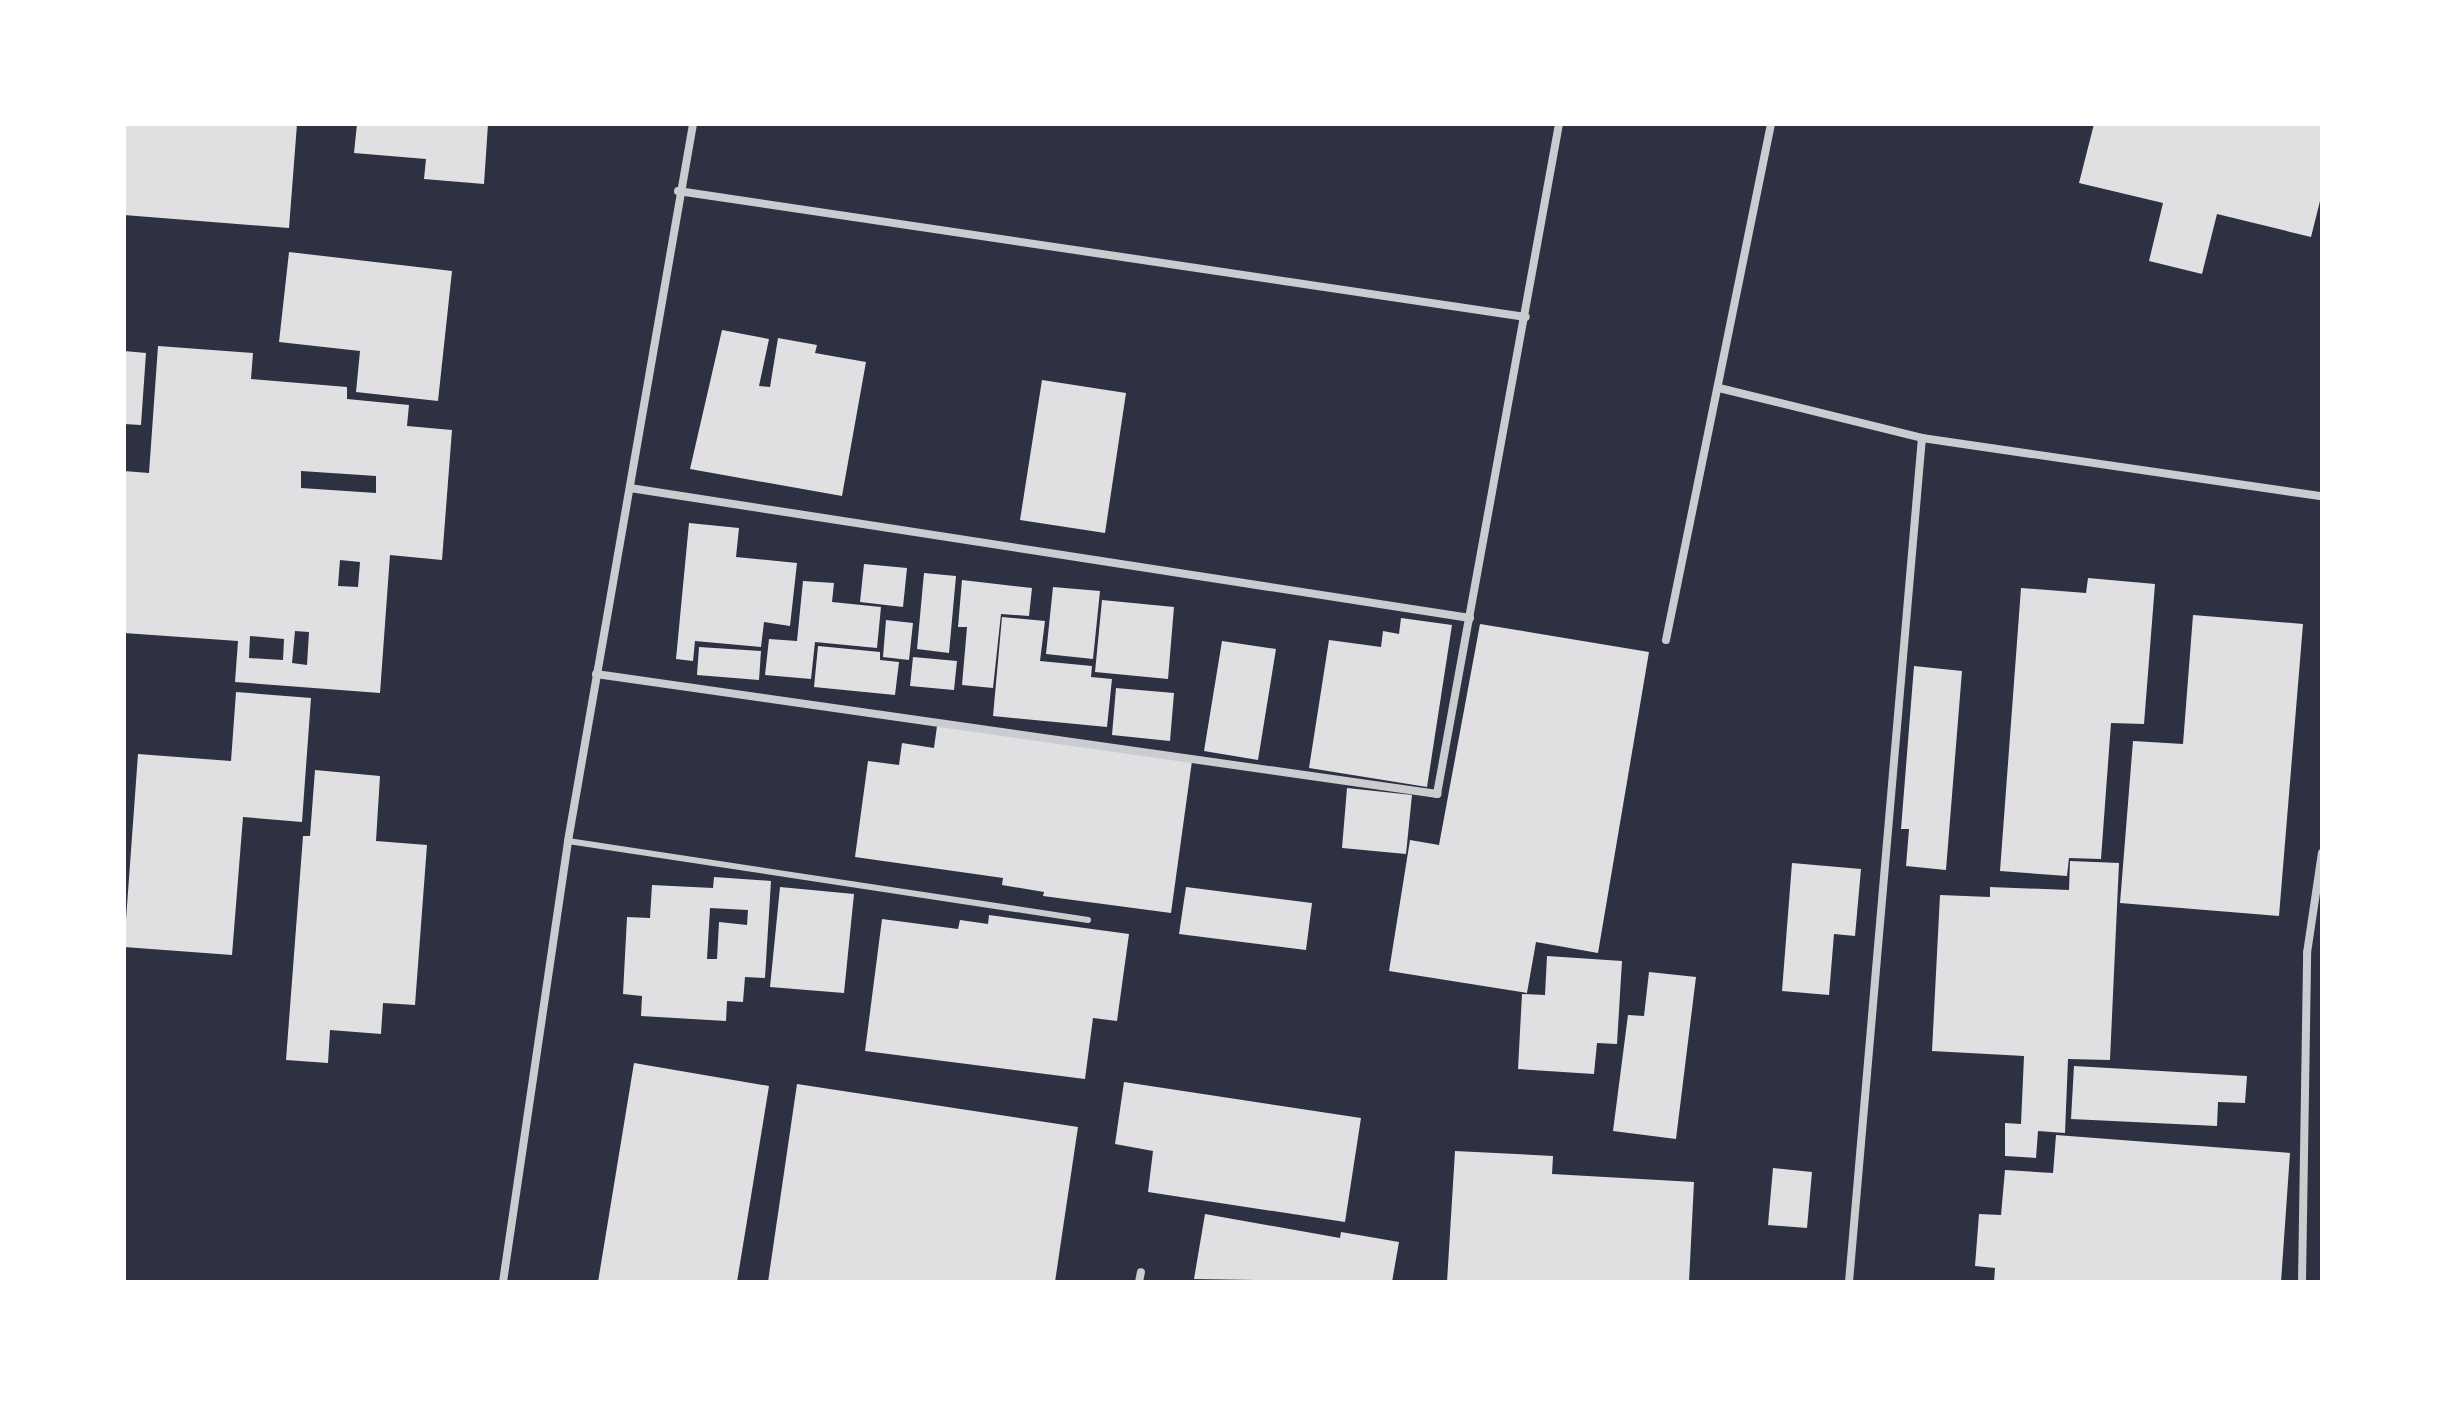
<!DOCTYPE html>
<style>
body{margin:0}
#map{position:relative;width:2446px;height:1406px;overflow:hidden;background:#2d3142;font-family:Overpass,sans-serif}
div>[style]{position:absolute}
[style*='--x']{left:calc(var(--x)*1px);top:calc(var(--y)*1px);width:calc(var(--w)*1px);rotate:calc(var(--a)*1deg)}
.building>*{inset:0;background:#e0e0e3}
.service>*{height:6px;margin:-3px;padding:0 3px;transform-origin:3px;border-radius:3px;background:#caccd0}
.minor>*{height:8px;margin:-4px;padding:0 4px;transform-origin:4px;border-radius:4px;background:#caccd0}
span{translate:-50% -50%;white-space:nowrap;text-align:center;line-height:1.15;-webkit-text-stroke:7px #fff;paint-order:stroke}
.frame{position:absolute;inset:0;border:126px solid #fff;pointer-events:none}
</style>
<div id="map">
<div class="building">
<i style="clip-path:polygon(124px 124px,297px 124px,289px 228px,124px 215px)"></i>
<i style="clip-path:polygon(357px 124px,488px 124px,484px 184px,424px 179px,426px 159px,354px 153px)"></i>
<i style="clip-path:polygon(2094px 124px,2322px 124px,2322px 193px,2311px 237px,2217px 214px,2202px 274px,2149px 261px,2163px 203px,2079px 183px)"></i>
<i style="clip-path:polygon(289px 252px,452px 271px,438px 401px,356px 392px,360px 351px,279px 342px)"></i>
<i style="clip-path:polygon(722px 330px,769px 339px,759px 386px,770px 387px,778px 338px,817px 345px,815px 353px,866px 362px,842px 496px,690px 469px)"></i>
<i style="clip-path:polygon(evenodd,158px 346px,253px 353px,251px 379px,347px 387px,347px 399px,409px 405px,407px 426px,452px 430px,442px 560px,390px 555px,380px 693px,235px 682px,238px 641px,124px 633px,124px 471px,149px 473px,158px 346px,301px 471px,376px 476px,376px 493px,301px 488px,301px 471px,158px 346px,340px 560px,360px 562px,358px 587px,338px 586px,340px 560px,158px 346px,295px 631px,309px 632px,307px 665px,292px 663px,295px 631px,158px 346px,250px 636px,284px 639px,283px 660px,249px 658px,250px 636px)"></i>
<i style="clip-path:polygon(124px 351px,146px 353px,141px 425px,124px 424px)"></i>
<i style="clip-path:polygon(1042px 380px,1126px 393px,1105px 533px,1020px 520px)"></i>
<i style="clip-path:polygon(689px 523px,739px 528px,736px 557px,797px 563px,790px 626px,764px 622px,761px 647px,695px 641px,693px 661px,676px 659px)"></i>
<i style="clip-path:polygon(864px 564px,907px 568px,903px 607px,860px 602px)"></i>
<i style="clip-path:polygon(924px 573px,956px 576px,949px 653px,917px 649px)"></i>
<i style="clip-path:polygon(2088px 578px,2155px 584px,2144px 724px,2111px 723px,2101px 859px,2069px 858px,2067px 876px,2000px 871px,2021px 588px,2086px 593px)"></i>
<i style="clip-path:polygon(962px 580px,1032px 588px,1029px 616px,1001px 614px,993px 688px,962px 685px,967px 627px,958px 627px)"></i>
<i style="clip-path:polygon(803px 581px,834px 583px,832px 602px,881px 607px,877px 648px,815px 642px,811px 679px,765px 675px,769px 639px,797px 641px)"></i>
<i style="clip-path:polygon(1053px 587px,1100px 591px,1093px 659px,1046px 654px)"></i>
<i style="clip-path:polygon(1102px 600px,1174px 607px,1168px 679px,1095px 672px)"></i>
<i style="clip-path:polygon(2193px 615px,2303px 624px,2279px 916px,2120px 903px,2133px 741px,2183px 744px)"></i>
<i style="clip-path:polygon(1002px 617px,1045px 621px,1040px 661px,1092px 666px,1091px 677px,1112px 679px,1107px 727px,993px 716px)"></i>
<i style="clip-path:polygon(1401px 618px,1452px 625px,1427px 787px,1309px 768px,1329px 640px,1381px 647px,1383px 631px,1399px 634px)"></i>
<i style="clip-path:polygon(886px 620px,913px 623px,909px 660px,883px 657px)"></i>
<i style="clip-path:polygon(1480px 624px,1649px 652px,1598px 953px,1536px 942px,1527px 993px,1389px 971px,1410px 840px,1439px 845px)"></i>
<i style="clip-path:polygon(1222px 641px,1276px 649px,1258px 760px,1204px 751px)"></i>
<i style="clip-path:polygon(818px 646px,880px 652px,880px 660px,899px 662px,895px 695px,814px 687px)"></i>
<i style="clip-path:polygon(699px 647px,761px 651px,759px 680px,697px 675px)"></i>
<i style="clip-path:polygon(913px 657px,957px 661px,954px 690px,910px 686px)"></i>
<i style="clip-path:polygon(1914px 666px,1962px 671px,1946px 870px,1906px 866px,1909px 829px,1901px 829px)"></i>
<i style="clip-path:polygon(1116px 688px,1174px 693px,1170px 741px,1112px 735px)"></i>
<i style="clip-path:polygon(236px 692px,311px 698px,302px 822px,243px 817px,232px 955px,124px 947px,138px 754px,231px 761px)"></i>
<i style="clip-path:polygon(937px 726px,1192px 761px,1171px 913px,1043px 896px,1044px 892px,1002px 885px,1003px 878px,855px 857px,868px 761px,899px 765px,902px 743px,934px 748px)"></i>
<i style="clip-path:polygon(315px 770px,380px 776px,376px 841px,427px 845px,415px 1005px,383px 1003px,381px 1034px,330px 1030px,328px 1063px,286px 1060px,303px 836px,310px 836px)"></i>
<i style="clip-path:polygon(1347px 788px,1412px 795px,1406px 854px,1342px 848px)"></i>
<i style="clip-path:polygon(2070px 861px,2119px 863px,2110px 1060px,2068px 1059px,2065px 1133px,2038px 1131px,2036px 1158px,2005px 1156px,2005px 1123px,2021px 1124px,2024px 1056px,1932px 1051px,1940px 895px,1990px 897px,1990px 887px,2069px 890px)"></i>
<i style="clip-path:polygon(1792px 863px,1861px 869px,1855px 936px,1834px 934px,1829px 995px,1782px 991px)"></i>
<i style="clip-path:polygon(evenodd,714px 877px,771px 881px,765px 978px,745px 977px,743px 1002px,727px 1001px,726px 1021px,641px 1016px,642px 996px,623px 994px,627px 917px,650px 918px,652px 885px,713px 888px,714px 877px,710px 908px,748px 910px,747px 925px,719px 922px,717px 959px,707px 959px,710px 908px)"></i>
<i style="clip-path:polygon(780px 887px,854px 894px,844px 993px,770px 987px)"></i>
<i style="clip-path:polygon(1186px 887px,1312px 903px,1306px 950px,1179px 934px)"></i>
<i style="clip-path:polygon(989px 915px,1129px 934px,1117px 1021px,1093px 1018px,1085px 1079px,865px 1051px,882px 919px,958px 929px,960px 920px,988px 924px)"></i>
<i style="clip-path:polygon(1547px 956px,1622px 961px,1617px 1044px,1597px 1043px,1594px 1074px,1518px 1069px,1522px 994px,1545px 995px)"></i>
<i style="clip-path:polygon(1649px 972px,1696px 977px,1676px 1139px,1613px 1131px,1628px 1015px,1644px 1016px)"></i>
<i style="clip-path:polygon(634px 1063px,769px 1086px,737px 1282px,598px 1282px)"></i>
<i style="clip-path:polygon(2074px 1066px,2247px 1076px,2245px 1103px,2218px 1102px,2217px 1126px,2071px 1119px)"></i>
<i style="clip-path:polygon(1124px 1082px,1361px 1118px,1345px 1222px,1148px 1192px,1153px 1151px,1115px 1144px)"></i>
<i style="clip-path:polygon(797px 1084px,1078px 1127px,1055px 1282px,768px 1282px)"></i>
<i style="clip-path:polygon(2056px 1135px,2290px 1153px,2281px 1282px,1994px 1282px,1995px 1268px,1975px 1266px,1979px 1214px,2001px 1215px,2005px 1170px,2053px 1173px)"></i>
<i style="clip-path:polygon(1455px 1151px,1553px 1156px,1552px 1174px,1694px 1182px,1689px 1282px,1447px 1282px)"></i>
<i style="clip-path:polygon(1773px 1168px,1812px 1172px,1807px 1228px,1768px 1225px)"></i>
<i style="clip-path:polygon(1205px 1214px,1340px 1238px,1341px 1232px,1399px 1242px,1392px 1282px,1194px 1279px)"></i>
</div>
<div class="service">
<i style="--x:568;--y:841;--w:526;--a:8.64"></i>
</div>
<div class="minor">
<i style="--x:678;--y:191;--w:857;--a:8.45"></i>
<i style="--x:1719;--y:388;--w:209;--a:13.8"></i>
<i style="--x:1922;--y:438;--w:404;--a:8.3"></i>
<i style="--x:630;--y:488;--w:850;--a:8.8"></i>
<i style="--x:1666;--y:640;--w:527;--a:-78.5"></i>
<i style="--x:596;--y:674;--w:850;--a:8.12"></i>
<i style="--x:1437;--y:794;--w:681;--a:-79.68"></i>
<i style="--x:503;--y:1282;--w:446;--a:-81.6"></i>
<i style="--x:568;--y:841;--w:728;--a:-80.11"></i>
<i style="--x:1139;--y:1282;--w:10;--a:-79"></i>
<i style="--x:1849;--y:1282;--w:847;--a:-85.06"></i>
<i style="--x:2302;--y:1282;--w:329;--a:-89.1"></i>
<i style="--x:2307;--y:953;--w:101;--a:-81.5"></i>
</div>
<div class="frame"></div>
</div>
